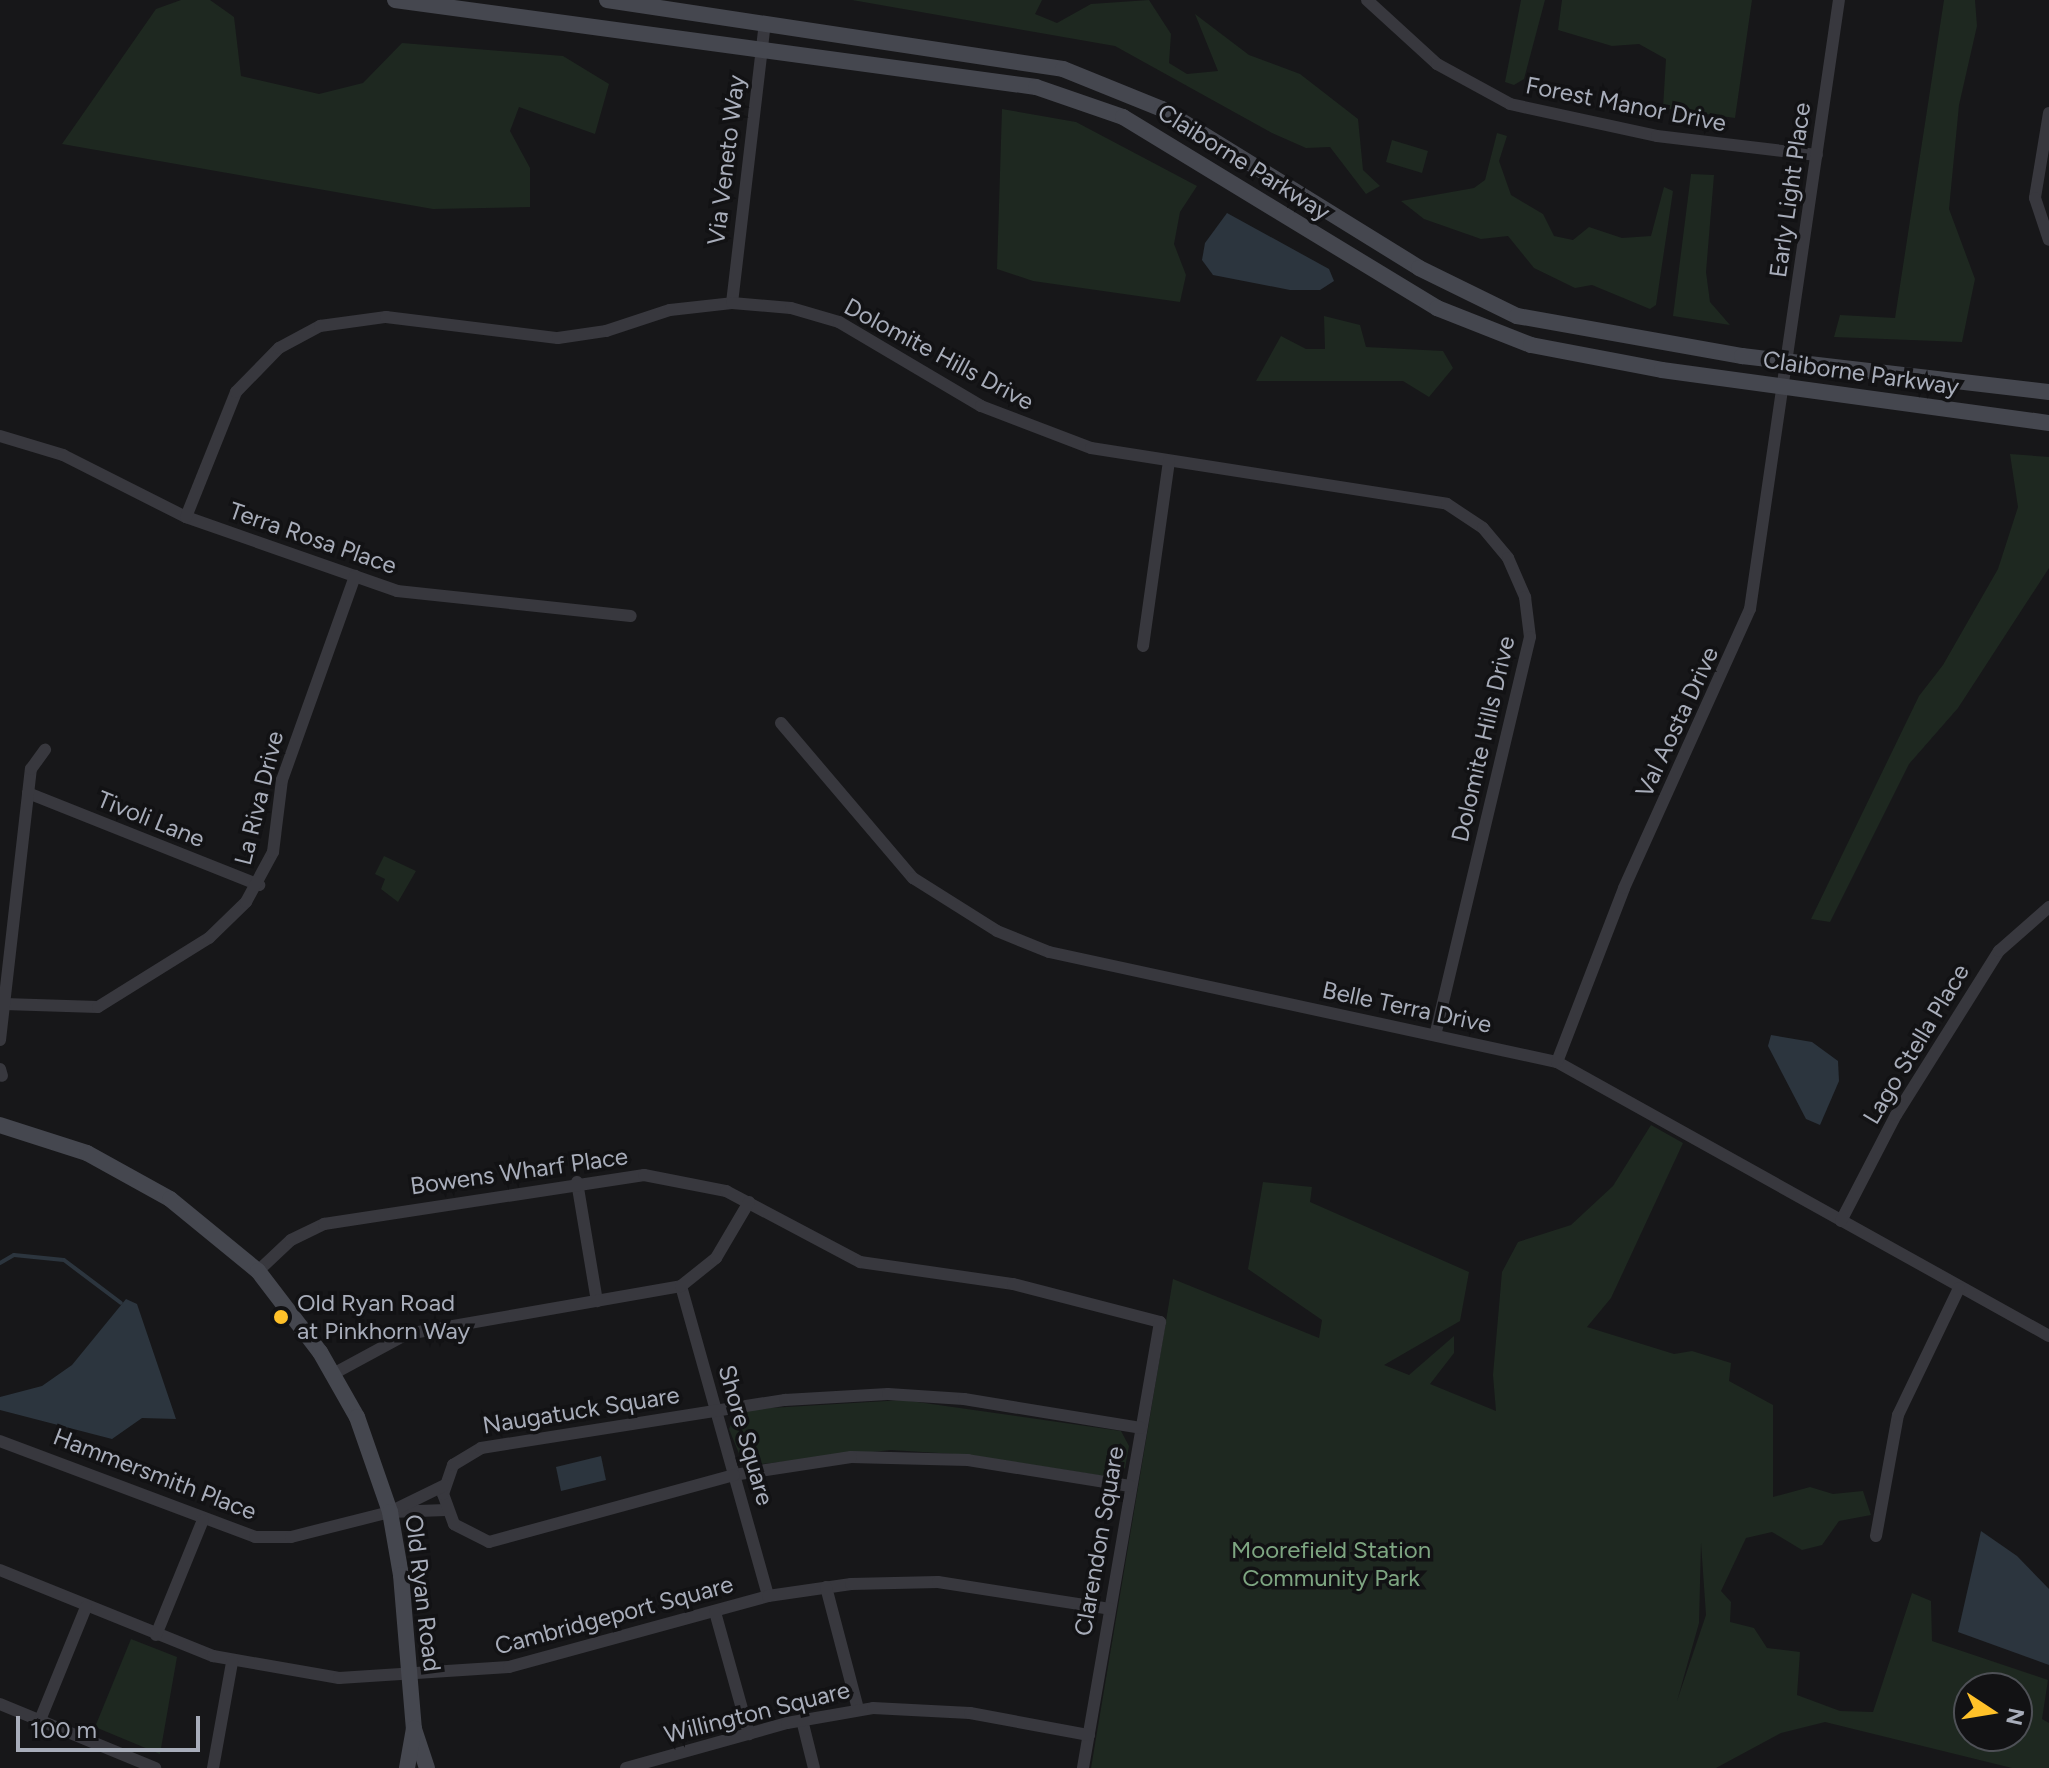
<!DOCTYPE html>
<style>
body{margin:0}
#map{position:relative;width:2049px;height:1768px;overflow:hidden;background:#171719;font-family:Figtree,sans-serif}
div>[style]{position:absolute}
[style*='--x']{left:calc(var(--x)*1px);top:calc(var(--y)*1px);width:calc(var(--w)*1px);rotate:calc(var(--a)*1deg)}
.green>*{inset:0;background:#1e2820}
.water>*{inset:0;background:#2c353e}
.stream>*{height:4px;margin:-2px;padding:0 2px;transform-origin:2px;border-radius:2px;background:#2c353e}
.street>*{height:12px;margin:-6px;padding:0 6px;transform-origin:6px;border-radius:6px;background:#38383e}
.secondary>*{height:16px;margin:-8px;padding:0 8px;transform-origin:8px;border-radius:8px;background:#45474f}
.dots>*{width:22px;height:22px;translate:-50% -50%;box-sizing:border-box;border:4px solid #121214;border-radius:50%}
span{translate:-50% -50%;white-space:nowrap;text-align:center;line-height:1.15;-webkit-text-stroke:7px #121214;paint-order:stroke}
.street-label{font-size:24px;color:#a8adba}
.poi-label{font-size:24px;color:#a8adba}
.left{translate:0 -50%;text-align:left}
.park-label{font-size:24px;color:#7ea682}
.north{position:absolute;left:1953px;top:1672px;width:80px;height:80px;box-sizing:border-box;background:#121214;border:2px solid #4e5056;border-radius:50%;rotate:102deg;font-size:22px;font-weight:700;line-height:32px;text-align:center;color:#a8adba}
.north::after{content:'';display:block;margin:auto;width:28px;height:36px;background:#ffc129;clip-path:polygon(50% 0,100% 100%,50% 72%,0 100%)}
.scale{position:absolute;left:16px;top:1716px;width:184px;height:36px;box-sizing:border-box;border:4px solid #a8adba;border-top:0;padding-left:10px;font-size:24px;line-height:28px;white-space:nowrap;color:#a8adba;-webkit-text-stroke:6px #121214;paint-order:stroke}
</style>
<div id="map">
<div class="green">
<i style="clip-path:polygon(181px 0,210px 0,234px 17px,241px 76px,319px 94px,363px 83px,402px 43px,563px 56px,609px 84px,595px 134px,519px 107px,510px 131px,530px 168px,530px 207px,433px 209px,62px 144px,156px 9px)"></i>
<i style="clip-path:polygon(852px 0,1042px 0,1035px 14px,1057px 23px,1091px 4px,1149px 0,1171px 34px,1169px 63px,1187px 74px,1218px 71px,1195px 14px,1249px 55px,1300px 74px,1358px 119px,1363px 170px,1380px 186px,1366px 194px,1330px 147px,1306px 148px,1272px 133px,1115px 46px)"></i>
<i style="clip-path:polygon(1521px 0,1545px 0,1524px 79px,1514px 85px,1505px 82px)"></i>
<i style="clip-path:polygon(1562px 0,1752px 0,1735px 118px,1663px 108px,1666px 59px,1639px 44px,1612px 46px,1558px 30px)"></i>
<i style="clip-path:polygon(1944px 0,1975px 0,1977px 26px,1959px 105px,1949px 209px,1975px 279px,1962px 342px,1834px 337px,1840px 315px,1895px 318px)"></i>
<i style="clip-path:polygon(1002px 109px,1076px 122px,1197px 186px,1180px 212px,1174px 244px,1186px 275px,1180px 302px,1033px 281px,997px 269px)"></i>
<i style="clip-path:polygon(1497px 133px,1507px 136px,1499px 161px,1511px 195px,1543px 214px,1554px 236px,1573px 240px,1589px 227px,1622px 238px,1651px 236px,1664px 187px,1673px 191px,1656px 305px,1650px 309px,1592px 285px,1575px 288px,1534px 268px,1508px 236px,1481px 239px,1424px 219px,1401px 201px,1474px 188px,1485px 180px)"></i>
<i style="clip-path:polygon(1392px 140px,1428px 151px,1422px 173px,1386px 162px)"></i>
<i style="clip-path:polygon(1691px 174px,1714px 175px,1706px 272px,1710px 302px,1730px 325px,1673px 316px)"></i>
<i style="clip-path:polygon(1324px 316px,1360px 325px,1366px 347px,1443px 351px,1453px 368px,1429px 397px,1403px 381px,1256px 381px,1281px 336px,1306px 349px,1325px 349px)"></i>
<i style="clip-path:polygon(2010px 454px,2049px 457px,2049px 568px,1958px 708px,1909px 764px,1830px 922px,1811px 919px,1919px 696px,1943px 665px,1998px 569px,2018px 507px)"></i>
<i style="clip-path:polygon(384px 856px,416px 871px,398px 902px,381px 889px,385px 879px,375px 874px)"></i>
<i style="clip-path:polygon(evenodd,1651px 1125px,1683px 1143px,1611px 1298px,1587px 1327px,1674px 1354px,1692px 1351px,1731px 1363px,1729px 1381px,1773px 1405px,1773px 1497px,1810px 1487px,1833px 1494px,1863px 1491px,1871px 1515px,1839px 1521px,1822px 1545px,1802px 1550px,1772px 1532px,1746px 1538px,1721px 1591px,1731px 1602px,1730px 1622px,1754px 1628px,1767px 1648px,1800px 1652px,1797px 1695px,1840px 1711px,1873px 1712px,1912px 1593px,1931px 1601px,1932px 1641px,2048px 1680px,2042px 1719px,2049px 1723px,2049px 1768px,2012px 1768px,1825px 1722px,1781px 1733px,1716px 1768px,1091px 1768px,1173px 1279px,1319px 1338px,1322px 1320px,1248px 1269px,1263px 1182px,1312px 1187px,1310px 1202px,1469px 1272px,1460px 1321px,1384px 1365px,1409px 1375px,1454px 1336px,1454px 1353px,1430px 1384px,1496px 1411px,1493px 1375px,1502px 1272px,1518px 1242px,1571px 1225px,1613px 1186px,1651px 1125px,1701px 1543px,1706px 1615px,1677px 1701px,1699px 1623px,1701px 1543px,1651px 1125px,2017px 1688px,2017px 1736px,1969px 1736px,1969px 1688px,2017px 1688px)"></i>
<i style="clip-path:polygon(903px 1400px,1121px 1431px,1129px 1446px,1125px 1468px,1110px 1477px,970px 1455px,891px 1450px,744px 1466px,729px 1429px,735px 1414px,755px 1409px)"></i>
<i style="clip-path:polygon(131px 1639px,177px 1657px,160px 1754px,95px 1727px)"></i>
</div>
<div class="water">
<i style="clip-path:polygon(1227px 213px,1329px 269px,1334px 281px,1320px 290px,1290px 290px,1213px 275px,1202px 260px,1205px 243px)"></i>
<i style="clip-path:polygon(1771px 1035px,1812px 1042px,1838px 1061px,1839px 1081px,1820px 1125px,1806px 1119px,1768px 1046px)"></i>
<i style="clip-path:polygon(126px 1299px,137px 1304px,176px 1419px,142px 1418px,112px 1439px,0 1410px,0 1397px,42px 1386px,72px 1365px)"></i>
<i style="clip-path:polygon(601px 1456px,606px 1480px,561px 1491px,556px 1467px)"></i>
<i style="clip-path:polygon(1981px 1531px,2017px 1556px,2049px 1589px,2049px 1665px,1958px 1632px)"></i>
</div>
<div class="stream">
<i style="--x:0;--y:1263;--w:16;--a:-30"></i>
<i style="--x:14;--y:1255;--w:50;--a:5.7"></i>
<i style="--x:64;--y:1260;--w:71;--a:37"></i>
</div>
<div class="street">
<i style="--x:1367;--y:0;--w:95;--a:42.4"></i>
<i style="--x:1437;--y:64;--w:83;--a:28.7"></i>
<i style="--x:1510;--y:104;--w:150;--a:12.3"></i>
<i style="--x:1657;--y:136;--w:161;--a:6.8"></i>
<i style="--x:2049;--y:113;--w:86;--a:99.4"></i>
<i style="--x:2035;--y:198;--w:44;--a:71.6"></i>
<i style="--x:732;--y:303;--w:281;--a:-83.3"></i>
<i style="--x:0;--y:436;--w:66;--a:16.8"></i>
<i style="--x:63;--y:455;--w:138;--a:26.8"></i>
<i style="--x:186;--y:517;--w:224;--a:19.3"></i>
<i style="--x:397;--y:591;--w:235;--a:6.1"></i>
<i style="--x:186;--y:517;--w:135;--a:-68.2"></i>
<i style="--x:236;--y:392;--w:62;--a:-45.7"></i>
<i style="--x:279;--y:348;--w:47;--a:-28.2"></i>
<i style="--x:320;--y:326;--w:67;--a:-7.8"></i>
<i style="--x:386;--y:317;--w:173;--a:7"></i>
<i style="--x:558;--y:338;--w:49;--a:-8.3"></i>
<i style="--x:606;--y:331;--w:67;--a:-18.2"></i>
<i style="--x:670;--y:310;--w:62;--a:-6.4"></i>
<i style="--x:732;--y:303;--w:59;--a:4.8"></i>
<i style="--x:791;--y:308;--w:50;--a:16.3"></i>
<i style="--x:839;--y:322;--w:165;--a:30.6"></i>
<i style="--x:981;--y:406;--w:118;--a:20.9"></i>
<i style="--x:1091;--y:448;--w:360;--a:8.9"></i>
<i style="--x:1447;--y:504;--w:43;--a:33.7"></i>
<i style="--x:1483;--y:528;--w:39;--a:50"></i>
<i style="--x:1508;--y:558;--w:43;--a:66.4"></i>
<i style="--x:1525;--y:597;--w:40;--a:82.9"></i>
<i style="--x:1530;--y:637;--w:409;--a:103.4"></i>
<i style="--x:1143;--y:646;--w:187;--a:-82"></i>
<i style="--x:781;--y:723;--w:204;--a:49.6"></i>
<i style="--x:913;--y:878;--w:99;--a:32.2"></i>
<i style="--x:997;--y:931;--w:56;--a:22"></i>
<i style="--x:1049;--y:952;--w:520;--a:12.22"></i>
<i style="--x:1557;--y:1062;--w:563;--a:29.11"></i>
<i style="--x:28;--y:793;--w:249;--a:21.7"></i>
<i style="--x:4;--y:1004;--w:94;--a:1.8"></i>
<i style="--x:98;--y:1007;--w:131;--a:-31.9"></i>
<i style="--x:209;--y:938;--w:52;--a:-44.2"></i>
<i style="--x:246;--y:902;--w:57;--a:-61.6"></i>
<i style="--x:273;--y:852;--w:73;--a:-82.9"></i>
<i style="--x:282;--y:780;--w:217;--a:-70.3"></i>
<i style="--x:0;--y:1040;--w:273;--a:-83.5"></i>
<i style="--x:31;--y:769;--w:24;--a:-54"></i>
<i style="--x:1557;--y:1062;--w:186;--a:-68.9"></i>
<i style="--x:1624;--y:888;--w:306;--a:-65.7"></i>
<i style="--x:1750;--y:609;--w:615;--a:-81.69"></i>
<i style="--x:0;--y:1069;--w:7;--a:74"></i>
<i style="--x:577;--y:1182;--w:121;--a:80.5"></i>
<i style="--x:1841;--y:1221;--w:119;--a:-62.6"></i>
<i style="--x:1896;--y:1115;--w:194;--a:-57.9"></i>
<i style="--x:1999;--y:951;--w:67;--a:-41.3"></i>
<i style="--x:258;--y:1271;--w:45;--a:-43.2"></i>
<i style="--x:291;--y:1240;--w:37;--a:-26"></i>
<i style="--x:324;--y:1224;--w:324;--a:-8.7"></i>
<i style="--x:644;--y:1175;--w:84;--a:11"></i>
<i style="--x:726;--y:1191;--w:152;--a:27.9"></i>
<i style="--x:860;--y:1262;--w:155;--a:8.2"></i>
<i style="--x:1013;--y:1284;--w:152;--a:14.5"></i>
<i style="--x:1160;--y:1322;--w:453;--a:99.8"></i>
<i style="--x:681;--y:1286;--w:322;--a:74.3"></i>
<i style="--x:333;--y:1374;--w:84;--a:-28.4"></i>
<i style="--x:407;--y:1334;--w:278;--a:-9.9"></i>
<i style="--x:681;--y:1286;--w:45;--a:-38.7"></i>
<i style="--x:716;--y:1258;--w:65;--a:-59.5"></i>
<i style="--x:0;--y:1441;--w:272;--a:20.6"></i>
<i style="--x:255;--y:1537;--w:36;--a:0"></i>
<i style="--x:291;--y:1537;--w:102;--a:-14.2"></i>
<i style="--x:390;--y:1512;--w:56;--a:-2"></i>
<i style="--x:1130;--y:1486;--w:164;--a:-170.9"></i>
<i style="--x:968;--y:1460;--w:117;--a:-178.5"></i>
<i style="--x:851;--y:1457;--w:118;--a:171.3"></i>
<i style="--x:734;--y:1475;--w:254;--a:164.7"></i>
<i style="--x:489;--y:1542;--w:39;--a:-153"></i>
<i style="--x:454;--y:1524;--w:32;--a:-110"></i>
<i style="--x:443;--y:1494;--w:31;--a:-71"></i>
<i style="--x:453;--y:1465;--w:33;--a:-31"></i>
<i style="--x:481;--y:1448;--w:308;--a:-9"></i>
<i style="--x:785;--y:1400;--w:103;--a:-3.3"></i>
<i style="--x:888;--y:1394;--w:76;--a:3.8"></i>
<i style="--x:964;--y:1399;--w:179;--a:9.3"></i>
<i style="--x:390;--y:1512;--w:61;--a:-26.1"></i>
<i style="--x:1876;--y:1536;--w:123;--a:-79.7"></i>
<i style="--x:1898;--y:1415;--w:141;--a:-64.3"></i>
<i style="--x:0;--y:1570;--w:230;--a:22"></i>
<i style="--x:213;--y:1656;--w:128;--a:9.9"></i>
<i style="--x:339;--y:1678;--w:170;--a:-3.7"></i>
<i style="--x:509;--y:1667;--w:269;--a:-15.3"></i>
<i style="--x:768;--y:1596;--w:84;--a:-8.2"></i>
<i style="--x:851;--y:1584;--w:87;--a:-1.3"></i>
<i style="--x:938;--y:1582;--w:174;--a:8.9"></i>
<i style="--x:826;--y:1587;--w:126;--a:75.3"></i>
<i style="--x:715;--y:1612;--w:127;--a:74.4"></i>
<i style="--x:156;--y:1635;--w:124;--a:-67.8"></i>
<i style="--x:0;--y:1704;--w:168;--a:22.4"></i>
<i style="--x:40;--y:1720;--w:122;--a:-67.8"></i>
<i style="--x:802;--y:1720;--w:49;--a:76"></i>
<i style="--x:213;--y:1768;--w:108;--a:-79.8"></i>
<i style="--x:626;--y:1768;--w:167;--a:-15.6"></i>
<i style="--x:787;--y:1723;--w:87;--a:-9.9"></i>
<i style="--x:873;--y:1708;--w:97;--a:3"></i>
<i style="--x:970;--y:1713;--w:121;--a:10.5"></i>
</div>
<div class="secondary">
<i style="--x:395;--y:0;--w:647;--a:7.73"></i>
<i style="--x:1036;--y:87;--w:92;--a:19"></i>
<i style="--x:1123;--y:117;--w:368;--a:31.3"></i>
<i style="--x:1437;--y:308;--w:101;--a:21.5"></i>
<i style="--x:1531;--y:345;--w:133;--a:10.8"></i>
<i style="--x:1662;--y:370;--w:391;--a:7.8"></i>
<i style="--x:607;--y:0;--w:461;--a:8.6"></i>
<i style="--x:1063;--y:69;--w:107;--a:22"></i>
<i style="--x:1162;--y:109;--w:302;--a:31.7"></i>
<i style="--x:1419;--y:268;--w:109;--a:26.1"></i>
<i style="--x:1517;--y:316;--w:229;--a:10.1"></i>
<i style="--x:1742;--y:356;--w:309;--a:6.7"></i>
<i style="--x:0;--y:1125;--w:91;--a:17.8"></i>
<i style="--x:87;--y:1153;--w:95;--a:29"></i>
<i style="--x:170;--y:1199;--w:114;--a:39.3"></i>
<i style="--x:258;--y:1271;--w:102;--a:52.6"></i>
<i style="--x:320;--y:1352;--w:75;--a:60.4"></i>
<i style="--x:357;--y:1417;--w:101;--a:70.8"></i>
<i style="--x:390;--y:1512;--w:64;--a:80.1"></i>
<i style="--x:401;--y:1575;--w:155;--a:85.2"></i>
<i style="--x:414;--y:1729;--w:41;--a:71.6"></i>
<i style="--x:407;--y:1768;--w:40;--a:-80"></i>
</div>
<div class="dots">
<i style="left:281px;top:1317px;background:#ffc129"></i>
</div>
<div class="street-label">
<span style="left:1626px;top:104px;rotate:11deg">Forest Manor Drive</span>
<span style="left:726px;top:160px;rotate:-83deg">Via Veneto Way</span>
<span style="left:1244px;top:162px;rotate:32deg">Claiborne Parkway</span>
<span style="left:1790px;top:190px;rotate:-82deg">Early Light Place</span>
<span style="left:939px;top:354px;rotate:28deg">Dolomite Hills Drive</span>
<span style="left:1861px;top:373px;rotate:8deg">Claiborne Parkway</span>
<span style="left:313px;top:538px;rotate:19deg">Terra Rosa Place</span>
<span style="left:1677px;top:722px;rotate:-65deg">Val Aosta Drive</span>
<span style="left:1483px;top:739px;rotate:-77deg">Dolomite Hills Drive</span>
<span style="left:259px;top:798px;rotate:-76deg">La Riva Drive</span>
<span style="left:151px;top:819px;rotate:22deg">Tivoli Lane</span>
<span style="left:1407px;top:1007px;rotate:12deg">Belle Terra Drive</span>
<span style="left:1916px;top:1044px;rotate:-59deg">Lago Stella Place</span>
<span style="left:519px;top:1171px;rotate:-8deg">Bowens Wharf Place</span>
<span style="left:581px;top:1410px;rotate:-9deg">Naugatuck Square</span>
<span style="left:746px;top:1435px;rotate:74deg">Shore Square</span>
<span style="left:155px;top:1474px;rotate:21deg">Hammersmith Place</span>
<span style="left:1099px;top:1541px;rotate:-80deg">Clarendon Square</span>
<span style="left:423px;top:1593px;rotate:83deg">Old Ryan Road</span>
<span style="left:614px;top:1615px;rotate:-15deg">Cambridgeport Square</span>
<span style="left:757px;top:1712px;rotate:-14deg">Willington Square</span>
</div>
<div class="poi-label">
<span class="left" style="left:297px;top:1317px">Old Ryan Road<br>at Pinkhorn Way</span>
</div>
<div class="park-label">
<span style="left:1331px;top:1564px">Moorefield Station<br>Community Park</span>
</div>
<div class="north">N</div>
<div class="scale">100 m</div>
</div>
